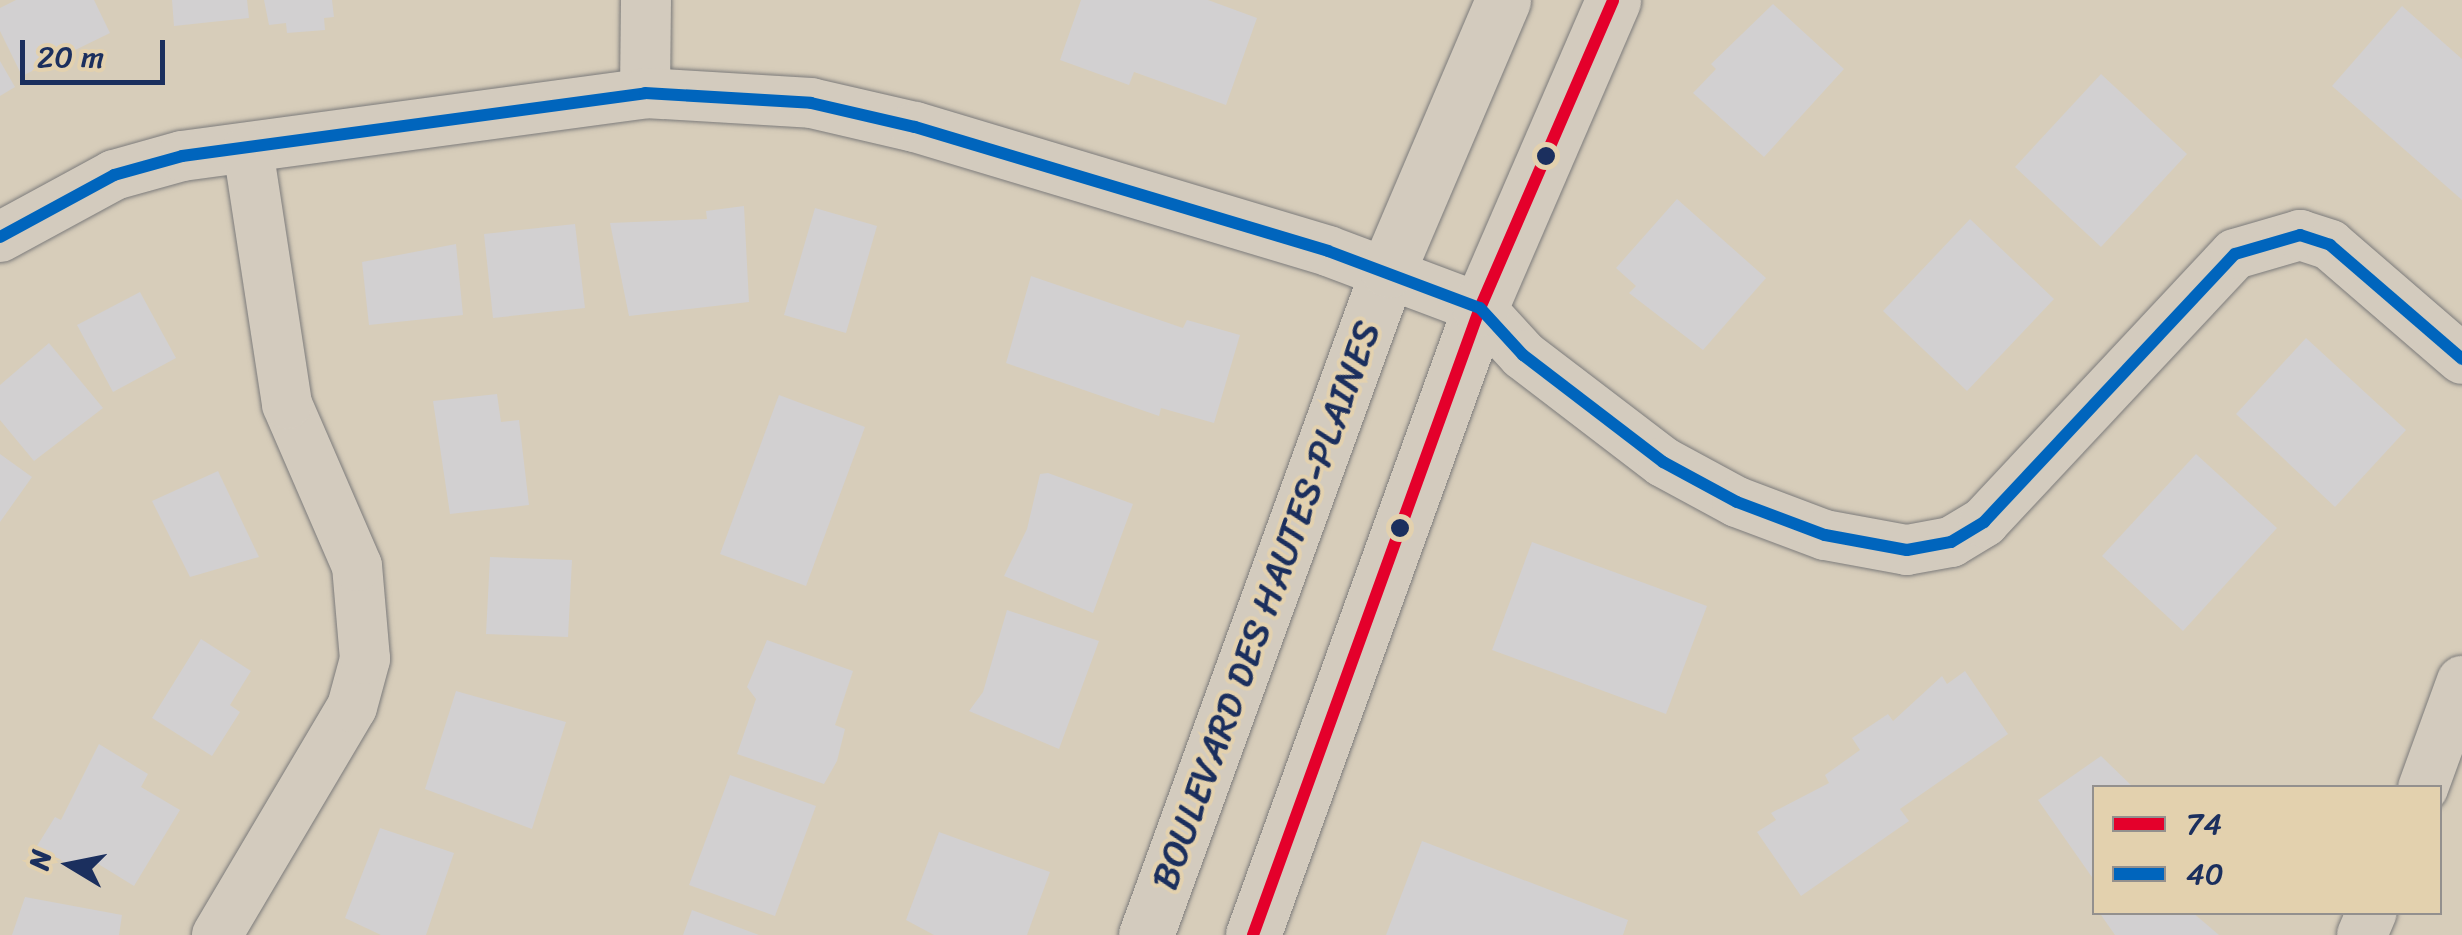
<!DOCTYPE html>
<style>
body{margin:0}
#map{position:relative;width:2462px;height:935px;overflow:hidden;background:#d7cdba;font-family:Sriracha,sans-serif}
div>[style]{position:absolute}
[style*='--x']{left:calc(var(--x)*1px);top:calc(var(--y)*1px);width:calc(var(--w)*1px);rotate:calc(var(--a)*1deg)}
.building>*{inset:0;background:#d2d0d1}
.roads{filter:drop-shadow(0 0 2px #7c7b7b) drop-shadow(0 0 2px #7c7b7b)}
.street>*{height:50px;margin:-25px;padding:0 25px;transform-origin:25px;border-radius:25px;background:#d3cbbe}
.secondary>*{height:55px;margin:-27.5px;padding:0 27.5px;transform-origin:27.5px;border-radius:27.5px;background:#d3cbbe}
.bus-1>*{height:12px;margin:-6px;padding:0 6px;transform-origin:6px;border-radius:6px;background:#e4002b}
.bus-2>*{height:12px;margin:-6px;padding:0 6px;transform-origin:6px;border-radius:6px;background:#0065bd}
.dots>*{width:28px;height:28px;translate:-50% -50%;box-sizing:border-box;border:5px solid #e3d1ae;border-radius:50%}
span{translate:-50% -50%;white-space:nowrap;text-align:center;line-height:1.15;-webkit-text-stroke:8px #e3d1ae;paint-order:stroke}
.street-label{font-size:38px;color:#1b2f5e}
.legend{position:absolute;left:2092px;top:785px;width:350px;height:130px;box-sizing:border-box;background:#e3d1ae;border:2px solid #93908e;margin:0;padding:12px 18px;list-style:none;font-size:30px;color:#1b2f5e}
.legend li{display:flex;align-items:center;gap:20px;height:50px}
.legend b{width:50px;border:2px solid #93908e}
.north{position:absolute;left:20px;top:815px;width:100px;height:100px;-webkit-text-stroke:8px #e3d1ae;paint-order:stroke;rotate:280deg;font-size:28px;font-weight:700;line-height:40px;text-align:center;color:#1b2f5e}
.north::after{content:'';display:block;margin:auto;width:35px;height:45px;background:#1b2f5e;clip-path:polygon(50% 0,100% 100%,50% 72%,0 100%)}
.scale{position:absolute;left:20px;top:40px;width:145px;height:45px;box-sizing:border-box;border:5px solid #1b2f5e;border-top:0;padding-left:12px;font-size:30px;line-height:35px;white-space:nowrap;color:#1b2f5e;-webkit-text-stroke:8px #e3d1ae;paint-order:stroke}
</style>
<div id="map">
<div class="building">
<i style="clip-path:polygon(16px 0,94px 0,110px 33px,22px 76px,0 31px,0 8px)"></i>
<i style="clip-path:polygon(172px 0,247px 0,249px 18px,174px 26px)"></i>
<i style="clip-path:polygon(264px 0,332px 0,334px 17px,324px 18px,325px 30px,287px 33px,286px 23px,269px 25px)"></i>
<i style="clip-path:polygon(1081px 0,1208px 0,1257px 18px,1226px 105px,1134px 72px,1129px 85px,1060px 60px)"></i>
<i style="clip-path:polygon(1773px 4px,1844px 69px,1764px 157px,1693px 93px,1716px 69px,1711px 64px)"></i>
<i style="clip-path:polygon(2402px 6px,2462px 59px,2462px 200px,2332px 86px)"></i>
<i style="clip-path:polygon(0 61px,15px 87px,0 96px)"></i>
<i style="clip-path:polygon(2101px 74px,2187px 154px,2101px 247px,2015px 167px)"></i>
<i style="clip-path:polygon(1677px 199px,1766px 278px,1703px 350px,1629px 293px,1636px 286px,1616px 268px)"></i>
<i style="clip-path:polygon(744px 206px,749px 302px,629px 316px,610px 223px,707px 219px,706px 211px)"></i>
<i style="clip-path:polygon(815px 208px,877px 226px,846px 333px,784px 315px)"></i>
<i style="clip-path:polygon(1970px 219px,2054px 299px,1967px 391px,1883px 311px)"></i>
<i style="clip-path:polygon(575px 224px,585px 308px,493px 318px,484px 234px)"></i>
<i style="clip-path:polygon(456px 244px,463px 315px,369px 325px,362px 262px)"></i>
<i style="clip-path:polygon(1031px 276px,1183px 328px,1187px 320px,1240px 335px,1214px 423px,1161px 408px,1159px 416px,1006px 363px)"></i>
<i style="clip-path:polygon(140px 292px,176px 358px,113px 392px,77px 325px)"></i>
<i style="clip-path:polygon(2306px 338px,2406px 430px,2335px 507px,2236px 414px)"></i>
<i style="clip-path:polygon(49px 343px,103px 408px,34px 461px,0 420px,0 385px)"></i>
<i style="clip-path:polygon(497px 394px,501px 422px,519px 420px,529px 505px,450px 514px,433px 401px)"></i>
<i style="clip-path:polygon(779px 395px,865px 427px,806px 586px,720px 554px)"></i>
<i style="clip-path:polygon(0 454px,32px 477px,0 522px)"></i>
<i style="clip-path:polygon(2196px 454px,2277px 528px,2183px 631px,2102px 556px)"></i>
<i style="clip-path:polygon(218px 471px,259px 557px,190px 577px,152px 501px)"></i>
<i style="clip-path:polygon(1048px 473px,1133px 504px,1093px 613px,1004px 576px,1027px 529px,1040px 474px)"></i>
<i style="clip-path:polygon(1532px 542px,1707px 606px,1666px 714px,1492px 650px)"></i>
<i style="clip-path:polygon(490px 557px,572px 560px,568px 637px,486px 634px)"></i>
<i style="clip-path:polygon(1007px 610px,1099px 641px,1059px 749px,969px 711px,983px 692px)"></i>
<i style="clip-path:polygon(201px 639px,251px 671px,230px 705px,240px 712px,212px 756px,152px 718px)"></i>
<i style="clip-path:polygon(767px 640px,853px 671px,835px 725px,845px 729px,837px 761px,824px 784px,737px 754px,756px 699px,747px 687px)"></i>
<i style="clip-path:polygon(1965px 671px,2008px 734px,1900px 809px,1909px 821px,1801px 896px,1757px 832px,1776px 820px,1771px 813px,1829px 783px,1825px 775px,1860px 750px,1852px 738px,1888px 714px,1893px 721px,1942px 676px,1947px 684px)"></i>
<i style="clip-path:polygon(456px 691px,566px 722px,532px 829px,425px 789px)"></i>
<i style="clip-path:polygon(99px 744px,148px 774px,141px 787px,180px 810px,134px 886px,95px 862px,87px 876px,37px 846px,55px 817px,61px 820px)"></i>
<i style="clip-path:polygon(2101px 756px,2134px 788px,2094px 788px,2094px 880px,2038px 800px)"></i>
<i style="clip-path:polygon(730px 775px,816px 806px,775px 916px,689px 885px)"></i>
<i style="clip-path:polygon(380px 828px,454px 853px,426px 935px,381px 935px,345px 918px)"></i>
<i style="clip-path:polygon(939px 832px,1050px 872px,1027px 935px,934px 935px,906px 920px)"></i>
<i style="clip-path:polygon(1422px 841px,1628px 920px,1623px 935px,1386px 935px)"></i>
<i style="clip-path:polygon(25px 897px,122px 915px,119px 935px,12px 935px)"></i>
<i style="clip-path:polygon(692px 910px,759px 935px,683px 935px)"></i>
<i style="clip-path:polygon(2192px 912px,2219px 935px,2115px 935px,2101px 915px)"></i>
</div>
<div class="roads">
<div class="street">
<i style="--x:645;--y:93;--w:93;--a:-89.4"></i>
<i style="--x:0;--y:237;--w:130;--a:-28.5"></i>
<i style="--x:114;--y:175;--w:71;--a:-15.6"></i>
<i style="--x:182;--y:156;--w:467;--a:-7.7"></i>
<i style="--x:645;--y:93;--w:166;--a:3.4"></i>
<i style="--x:811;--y:103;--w:107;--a:13"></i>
<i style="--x:915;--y:127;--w:431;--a:16.7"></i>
<i style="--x:1328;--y:251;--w:162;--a:20.6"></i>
<i style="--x:1480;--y:308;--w:64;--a:47.5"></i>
<i style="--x:1523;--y:355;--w:176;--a:37.4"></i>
<i style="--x:1663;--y:462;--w:84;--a:28.4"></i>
<i style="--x:1737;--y:502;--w:94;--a:20.6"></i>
<i style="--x:1825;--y:535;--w:83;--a:10.4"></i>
<i style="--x:1907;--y:550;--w:45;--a:-10.3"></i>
<i style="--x:1951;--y:542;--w:39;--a:-31"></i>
<i style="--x:1984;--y:522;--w:367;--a:-46.9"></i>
<i style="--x:2235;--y:254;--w:68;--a:-16.3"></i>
<i style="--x:2300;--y:235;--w:32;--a:18"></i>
<i style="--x:2330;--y:245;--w:174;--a:40.8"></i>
<i style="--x:2423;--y:788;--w:114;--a:-70"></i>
<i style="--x:217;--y:935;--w:265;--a:-59.4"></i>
<i style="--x:352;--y:707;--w:50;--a:-74.8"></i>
<i style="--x:365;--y:659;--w:93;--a:-94.9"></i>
<i style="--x:357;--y:566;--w:176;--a:-113.4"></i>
<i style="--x:287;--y:404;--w:257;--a:-98.7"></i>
<i style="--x:2362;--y:935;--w:25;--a:-67"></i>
</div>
<div class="secondary">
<i style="--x:1146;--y:935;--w:708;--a:-70"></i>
<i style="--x:1388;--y:270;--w:293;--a:-66.9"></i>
<i style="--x:1253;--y:935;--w:667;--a:-70.1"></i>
<i style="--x:1480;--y:308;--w:335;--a:-66.6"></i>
</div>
</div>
<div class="bus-1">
<i style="--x:1253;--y:935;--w:667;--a:-70.1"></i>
<i style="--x:1480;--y:308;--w:335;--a:-66.6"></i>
</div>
<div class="bus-2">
<i style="--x:0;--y:237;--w:130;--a:-28.5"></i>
<i style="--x:114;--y:175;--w:71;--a:-15.6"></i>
<i style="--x:182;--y:156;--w:467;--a:-7.7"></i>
<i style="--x:645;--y:93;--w:166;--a:3.4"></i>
<i style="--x:811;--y:103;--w:107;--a:13"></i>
<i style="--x:915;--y:127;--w:431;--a:16.7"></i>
<i style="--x:1328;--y:251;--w:162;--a:20.6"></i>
<i style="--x:1480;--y:308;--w:64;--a:47.5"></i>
<i style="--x:1523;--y:355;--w:176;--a:37.4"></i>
<i style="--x:1663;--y:462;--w:84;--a:28.4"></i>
<i style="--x:1737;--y:502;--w:94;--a:20.6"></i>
<i style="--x:1825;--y:535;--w:83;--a:10.4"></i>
<i style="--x:1907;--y:550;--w:45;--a:-10.3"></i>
<i style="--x:1951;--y:542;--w:39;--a:-31"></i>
<i style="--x:1984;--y:522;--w:367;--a:-46.9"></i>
<i style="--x:2235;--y:254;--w:68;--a:-16.3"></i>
<i style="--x:2300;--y:235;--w:32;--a:18"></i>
<i style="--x:2330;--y:245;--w:174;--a:40.8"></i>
</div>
<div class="dots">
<i style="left:1546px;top:156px;background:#1b2f5e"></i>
<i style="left:1400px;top:528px;background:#1b2f5e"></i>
</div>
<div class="street-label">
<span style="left:1266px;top:605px;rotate:-70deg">BOULEVARD DES HAUTES-PLAINES</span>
</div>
<ul class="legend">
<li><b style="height:12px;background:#e4002b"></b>74</li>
<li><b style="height:12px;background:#0065bd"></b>40</li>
</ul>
<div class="north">N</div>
<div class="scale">20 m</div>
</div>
